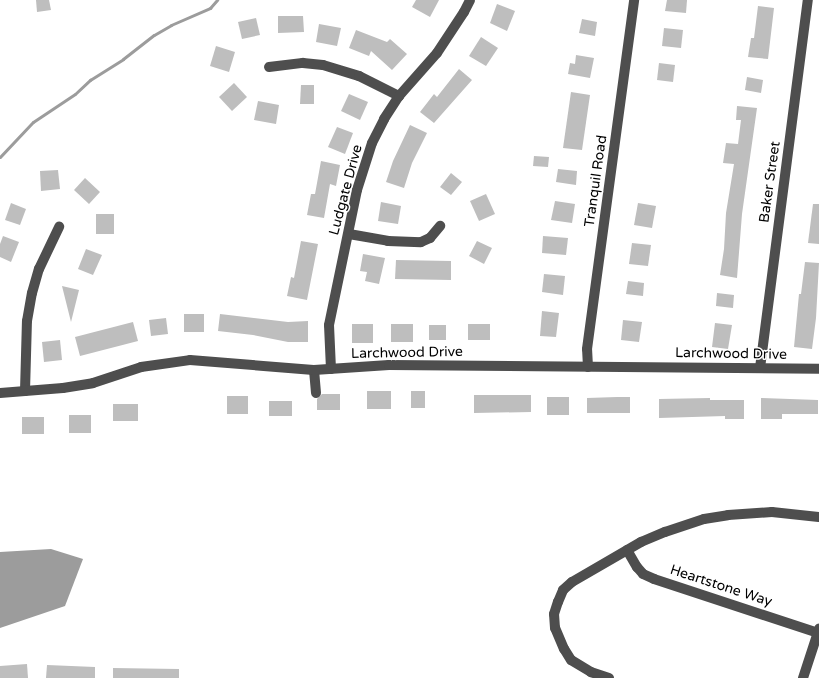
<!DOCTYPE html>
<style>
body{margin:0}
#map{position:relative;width:819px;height:678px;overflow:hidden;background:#fff;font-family:"Varela Round",sans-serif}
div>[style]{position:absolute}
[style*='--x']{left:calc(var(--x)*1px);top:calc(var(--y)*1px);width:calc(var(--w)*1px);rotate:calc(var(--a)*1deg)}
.water>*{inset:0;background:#9c9c9c}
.stream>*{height:3px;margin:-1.5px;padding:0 1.5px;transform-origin:1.5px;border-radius:1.5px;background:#9c9c9c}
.building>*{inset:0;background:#bebebe}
.minor>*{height:10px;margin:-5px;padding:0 5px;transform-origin:5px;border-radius:5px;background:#4e4e4e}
span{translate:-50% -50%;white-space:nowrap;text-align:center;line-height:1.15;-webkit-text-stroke:3px #fff;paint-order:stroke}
.street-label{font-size:14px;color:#000}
</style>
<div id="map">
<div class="water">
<i style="clip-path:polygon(51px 549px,83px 559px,65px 606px,0 628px,0 552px)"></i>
</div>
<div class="stream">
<i style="--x:0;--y:157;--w:48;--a:-46.7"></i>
<i style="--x:33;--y:122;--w:50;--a:-33.7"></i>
<i style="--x:75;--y:94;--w:21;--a:-43"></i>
<i style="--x:90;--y:80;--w:39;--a:-32"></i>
<i style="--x:123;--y:59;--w:39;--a:-38"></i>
<i style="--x:154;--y:35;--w:20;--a:-30"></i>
<i style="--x:171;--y:25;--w:43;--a:-23.6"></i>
<i style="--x:210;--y:8;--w:11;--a:-49"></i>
</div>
<div class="building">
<i style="clip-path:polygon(36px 0,49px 0,51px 10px,37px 12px)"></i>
<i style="clip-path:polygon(416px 0,439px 0,430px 17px,412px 7px)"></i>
<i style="clip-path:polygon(667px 0,687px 0,686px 13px,665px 11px)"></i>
<i style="clip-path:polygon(497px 4px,515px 11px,507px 31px,490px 23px)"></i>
<i style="clip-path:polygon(758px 6px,774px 8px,768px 59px,748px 57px,751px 38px,754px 38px)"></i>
<i style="clip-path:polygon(278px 16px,303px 16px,304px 32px,278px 33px)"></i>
<i style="clip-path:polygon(256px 18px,260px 35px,242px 39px,238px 22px)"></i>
<i style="clip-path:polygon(582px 19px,597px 22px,595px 36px,579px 33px)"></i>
<i style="clip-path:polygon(319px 24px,341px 28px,337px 46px,316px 42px)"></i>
<i style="clip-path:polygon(664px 28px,683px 30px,681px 48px,662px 46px)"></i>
<i style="clip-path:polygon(356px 30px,387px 42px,390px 39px,407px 54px,392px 70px,371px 51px,369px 56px,349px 48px)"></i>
<i style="clip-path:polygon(481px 37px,498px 48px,486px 66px,469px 56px)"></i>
<i style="clip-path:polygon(216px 46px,235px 52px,229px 72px,210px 66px)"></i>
<i style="clip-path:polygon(576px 55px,594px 58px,590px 78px,568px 74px,570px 63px,575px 64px)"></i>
<i style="clip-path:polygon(659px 63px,675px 65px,673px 82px,657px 80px)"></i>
<i style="clip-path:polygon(459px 69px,472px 80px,434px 123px,420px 112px,434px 94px,437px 97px)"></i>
<i style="clip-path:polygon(747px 77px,763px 80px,761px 93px,745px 90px)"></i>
<i style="clip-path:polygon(234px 83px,247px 97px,232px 111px,219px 97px)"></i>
<i style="clip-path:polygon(301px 85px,314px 85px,314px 104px,300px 104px)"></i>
<i style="clip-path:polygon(571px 92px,590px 95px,582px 150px,563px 148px)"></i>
<i style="clip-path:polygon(349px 94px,368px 102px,360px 120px,341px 111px)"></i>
<i style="clip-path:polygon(258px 101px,279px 105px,276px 124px,254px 120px)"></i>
<i style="clip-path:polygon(737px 106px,757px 108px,742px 214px,737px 278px,720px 275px,724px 249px,726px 213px,734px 164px,723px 163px,726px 143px,738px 144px,741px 120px,736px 120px)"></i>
<i style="clip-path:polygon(410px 125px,427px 133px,412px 163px,404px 188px,386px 182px,393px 161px)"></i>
<i style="clip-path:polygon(337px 127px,353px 133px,345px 154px,328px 147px)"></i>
<i style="clip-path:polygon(534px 156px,549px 157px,548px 167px,533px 166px)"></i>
<i style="clip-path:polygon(321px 161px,340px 165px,336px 186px,330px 184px,324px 218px,307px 215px,311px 194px,315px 194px)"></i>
<i style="clip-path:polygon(558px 169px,577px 171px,576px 185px,556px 182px)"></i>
<i style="clip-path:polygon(58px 170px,60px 189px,41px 191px,40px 171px)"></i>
<i style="clip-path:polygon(451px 173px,462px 182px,451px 195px,440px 187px)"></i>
<i style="clip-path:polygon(85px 178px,100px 192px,89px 204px,74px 190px)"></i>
<i style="clip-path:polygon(486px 194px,495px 214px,479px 221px,470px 201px)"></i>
<i style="clip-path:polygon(555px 201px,575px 204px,572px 223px,551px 220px)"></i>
<i style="clip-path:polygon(381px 202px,401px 206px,398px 224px,378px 221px)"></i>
<i style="clip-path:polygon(11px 203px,26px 209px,20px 225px,5px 220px)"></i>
<i style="clip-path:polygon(638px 203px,656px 206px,652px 228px,634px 225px)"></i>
<i style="clip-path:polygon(813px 204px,819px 204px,819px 244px,808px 243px)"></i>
<i style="clip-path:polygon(96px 214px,114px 214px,114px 234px,96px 234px)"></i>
<i style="clip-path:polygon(3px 236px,19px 242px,11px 262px,0 257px,0 244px)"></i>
<i style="clip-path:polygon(543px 236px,568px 238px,566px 255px,542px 253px)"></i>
<i style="clip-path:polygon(301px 241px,318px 244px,307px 300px,287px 296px,291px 277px,294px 278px)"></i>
<i style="clip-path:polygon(477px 241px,492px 248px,484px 264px,469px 256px)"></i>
<i style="clip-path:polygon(632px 243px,651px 245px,648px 266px,629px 264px)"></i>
<i style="clip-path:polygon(86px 249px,102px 255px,93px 275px,78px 269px)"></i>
<i style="clip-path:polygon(363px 254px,385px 258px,379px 284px,365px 281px,367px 272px,360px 271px)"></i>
<i style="clip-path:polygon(396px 260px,451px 261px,451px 280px,395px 279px)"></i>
<i style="clip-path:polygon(805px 262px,819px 263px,816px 318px,812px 349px,794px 347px,799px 294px,801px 294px)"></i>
<i style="clip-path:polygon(544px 274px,565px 276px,563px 295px,542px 292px)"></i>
<i style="clip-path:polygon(628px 281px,644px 283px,643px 296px,626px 294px)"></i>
<i style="clip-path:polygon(62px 286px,79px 290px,71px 322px)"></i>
<i style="clip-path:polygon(717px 293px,734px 295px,733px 308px,716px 306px)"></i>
<i style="clip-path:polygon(542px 311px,559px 313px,556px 337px,540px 336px)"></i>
<i style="clip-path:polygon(184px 314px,204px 314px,204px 332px,184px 332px)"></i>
<i style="clip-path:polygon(220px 314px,288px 322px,308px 321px,308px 342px,288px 342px,253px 335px,218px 331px)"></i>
<i style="clip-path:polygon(166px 318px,168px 334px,151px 336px,149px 320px)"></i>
<i style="clip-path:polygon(623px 320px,642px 322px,639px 342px,621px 340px)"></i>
<i style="clip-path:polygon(133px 322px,138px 341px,80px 356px,75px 337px)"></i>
<i style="clip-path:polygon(715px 323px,732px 325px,728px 349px,712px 347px)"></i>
<i style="clip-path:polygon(352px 324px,373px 324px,373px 343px,352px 343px)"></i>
<i style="clip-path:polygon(391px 324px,413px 324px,413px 342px,391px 342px)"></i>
<i style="clip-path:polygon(468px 324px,490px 324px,490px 340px,468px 340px)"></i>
<i style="clip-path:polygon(429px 325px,446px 325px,446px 340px,429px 340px)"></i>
<i style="clip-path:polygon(60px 340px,62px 360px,44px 362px,42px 342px)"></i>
<i style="clip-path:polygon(367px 391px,391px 391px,391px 409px,367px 409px)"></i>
<i style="clip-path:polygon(411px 391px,425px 391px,425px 408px,411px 408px)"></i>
<i style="clip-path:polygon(322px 394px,340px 394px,340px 410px,317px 410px,317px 399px)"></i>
<i style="clip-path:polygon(474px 395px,531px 395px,531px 412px,474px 413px)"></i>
<i style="clip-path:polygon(227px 396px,248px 396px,248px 414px,227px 414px)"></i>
<i style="clip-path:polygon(547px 397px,569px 397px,569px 415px,547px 415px)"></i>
<i style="clip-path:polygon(617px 397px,630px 397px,630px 413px,587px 413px,587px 398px)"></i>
<i style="clip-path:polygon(710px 398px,710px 400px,744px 400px,744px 419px,725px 419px,725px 416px,659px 418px,659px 399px)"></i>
<i style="clip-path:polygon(761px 398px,818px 400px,818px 414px,782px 414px,782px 419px,761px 419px)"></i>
<i style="clip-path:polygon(269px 401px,292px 401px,292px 416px,269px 416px)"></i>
<i style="clip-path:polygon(113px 404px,138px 404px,138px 421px,113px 421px)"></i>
<i style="clip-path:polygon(69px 415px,91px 415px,91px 433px,69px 433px)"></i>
<i style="clip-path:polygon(22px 417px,44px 417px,44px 434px,22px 434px)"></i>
<i style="clip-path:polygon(27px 664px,28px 678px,0 678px,0 666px)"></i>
<i style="clip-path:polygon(47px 665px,95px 667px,95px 678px,46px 678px)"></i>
<i style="clip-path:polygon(113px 668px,179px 669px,179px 678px,113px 678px)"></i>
</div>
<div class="minor">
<i style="--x:269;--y:67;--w:34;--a:-7"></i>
<i style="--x:303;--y:63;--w:20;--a:6"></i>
<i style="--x:323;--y:65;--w:38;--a:17"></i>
<i style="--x:359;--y:76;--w:45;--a:26.6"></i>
<i style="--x:349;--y:234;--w:40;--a:10"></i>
<i style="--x:388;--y:241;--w:33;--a:2"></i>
<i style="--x:421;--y:242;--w:10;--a:-24"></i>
<i style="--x:430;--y:238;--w:16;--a:-50"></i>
<i style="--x:588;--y:367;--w:18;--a:-93"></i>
<i style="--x:587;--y:349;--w:352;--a:-82.3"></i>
<i style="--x:760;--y:368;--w:371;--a:-82.6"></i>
<i style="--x:331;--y:369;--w:44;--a:-92.6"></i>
<i style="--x:329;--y:325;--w:138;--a:-78.3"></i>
<i style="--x:357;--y:190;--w:49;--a:-72.3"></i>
<i style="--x:372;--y:143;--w:27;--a:-63"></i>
<i style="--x:384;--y:119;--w:27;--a:-57"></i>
<i style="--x:399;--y:96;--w:57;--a:-48.5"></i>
<i style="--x:437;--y:53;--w:49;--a:-56.6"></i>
<i style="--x:464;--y:12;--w:13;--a:-63"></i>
<i style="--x:314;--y:370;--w:23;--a:85"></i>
<i style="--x:25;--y:391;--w:70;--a:-88.4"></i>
<i style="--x:27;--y:321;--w:28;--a:-80"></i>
<i style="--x:32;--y:293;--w:25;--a:-74"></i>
<i style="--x:39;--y:269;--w:47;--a:-64.5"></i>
<i style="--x:0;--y:393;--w:63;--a:-4.5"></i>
<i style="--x:63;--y:388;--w:30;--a:-9"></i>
<i style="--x:93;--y:383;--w:51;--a:-18.4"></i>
<i style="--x:141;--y:367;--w:49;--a:-8.1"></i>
<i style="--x:190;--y:360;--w:124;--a:4.6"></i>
<i style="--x:314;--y:370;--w:75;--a:-3.8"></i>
<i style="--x:389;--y:365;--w:430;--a:0.5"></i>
<i style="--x:627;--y:550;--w:20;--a:60"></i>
<i style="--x:637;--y:567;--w:9;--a:49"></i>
<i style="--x:643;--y:574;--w:12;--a:24"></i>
<i style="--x:654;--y:579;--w:173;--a:18.2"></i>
<i style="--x:609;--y:678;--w:19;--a:-162"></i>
<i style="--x:591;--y:672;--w:23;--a:-149"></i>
<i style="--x:571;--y:660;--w:13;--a:-122"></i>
<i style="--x:564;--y:649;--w:23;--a:-113"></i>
<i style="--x:555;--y:628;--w:14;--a:-94"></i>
<i style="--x:554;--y:614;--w:13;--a:-72"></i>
<i style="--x:558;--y:602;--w:13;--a:-67"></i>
<i style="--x:563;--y:590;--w:12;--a:-42"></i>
<i style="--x:572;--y:582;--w:80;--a:-30.1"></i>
<i style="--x:641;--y:542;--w:26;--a:-23"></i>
<i style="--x:665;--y:532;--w:41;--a:-18.4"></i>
<i style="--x:704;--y:519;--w:24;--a:-9"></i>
<i style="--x:728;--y:515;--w:44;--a:-3.9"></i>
<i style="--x:772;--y:512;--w:47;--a:6.1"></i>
<i style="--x:803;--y:678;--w:52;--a:-71.9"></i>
</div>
<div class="street-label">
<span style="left:596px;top:181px;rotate:-82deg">Tranquil Road</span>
<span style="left:770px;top:182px;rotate:-82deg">Baker Street</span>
<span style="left:346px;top:190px;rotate:-75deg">Ludgate Drive</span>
<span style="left:407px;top:353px;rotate:-1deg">Larchwood Drive</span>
<span style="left:731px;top:354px;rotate:1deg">Larchwood Drive</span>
<span style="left:721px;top:586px;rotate:18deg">Heartstone Way</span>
</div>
</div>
